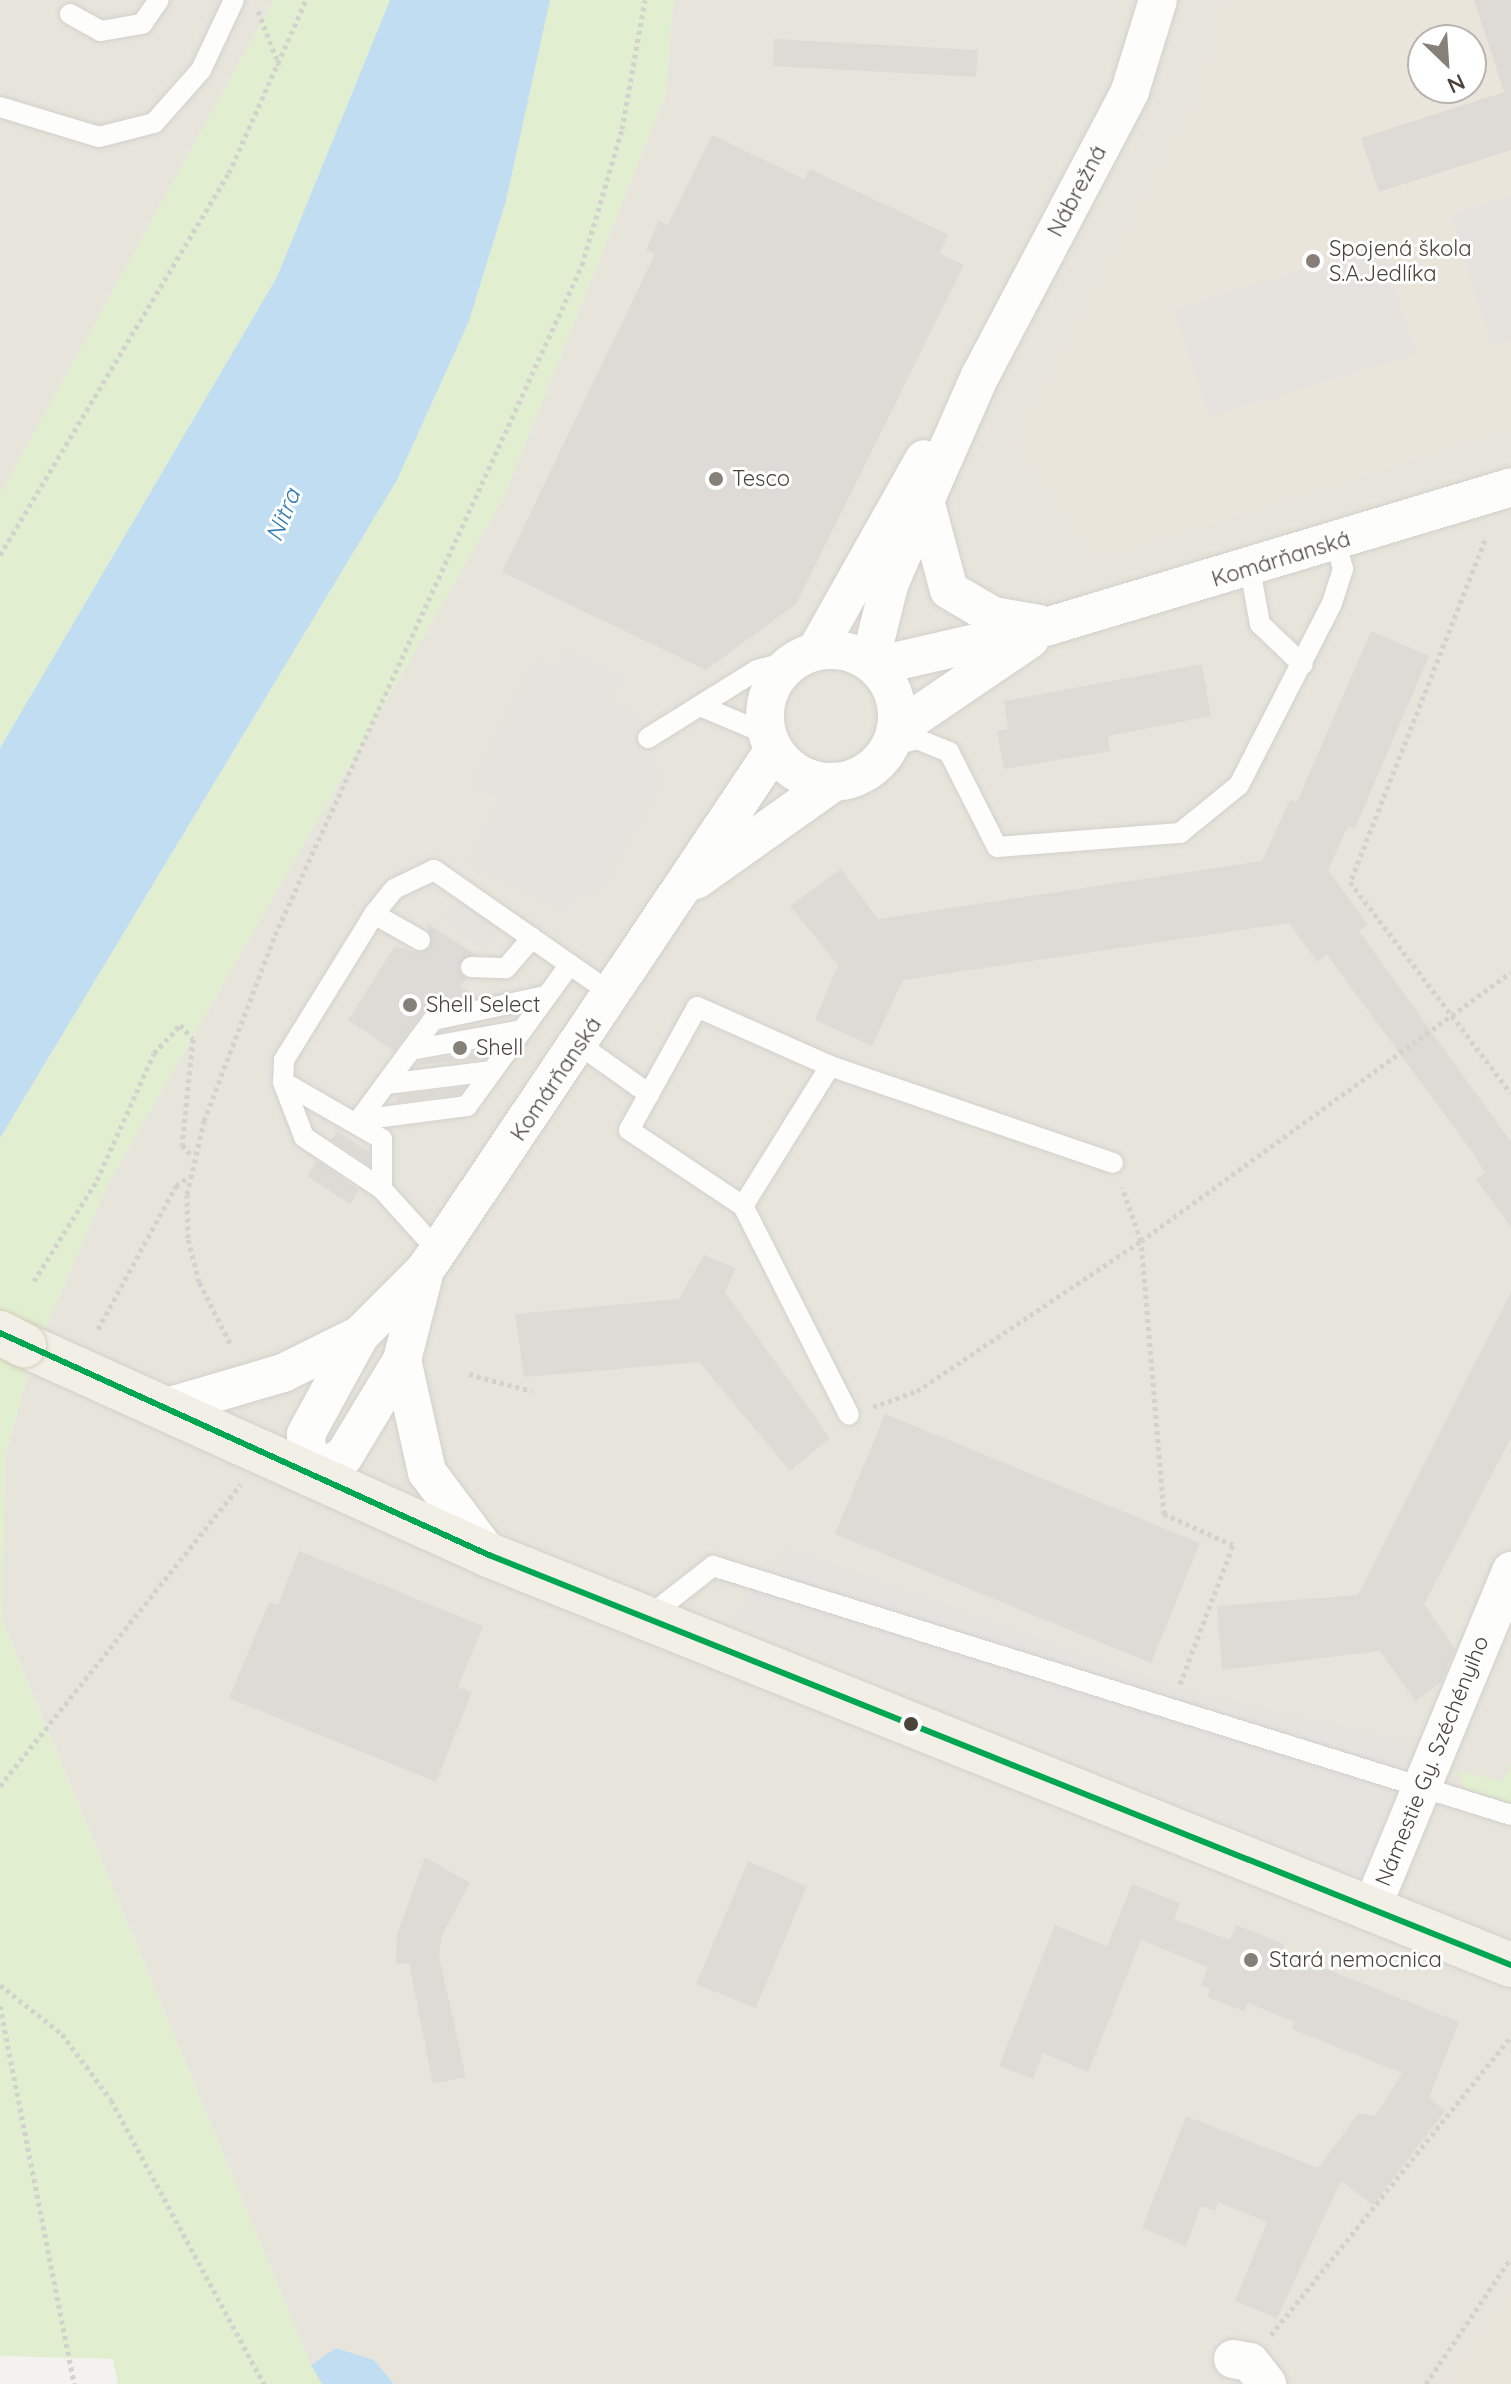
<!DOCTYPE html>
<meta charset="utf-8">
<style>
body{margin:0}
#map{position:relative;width:1511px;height:2384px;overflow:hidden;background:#f4f2ee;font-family:Quicksand,sans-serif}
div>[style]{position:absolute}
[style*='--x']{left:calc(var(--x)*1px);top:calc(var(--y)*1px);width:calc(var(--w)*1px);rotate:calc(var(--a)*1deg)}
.residential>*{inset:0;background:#e7e4dc}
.education>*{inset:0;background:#eae5da}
.green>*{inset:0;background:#e1eecf}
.parking>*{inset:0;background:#e6e3df}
.water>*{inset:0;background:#c0ddf1}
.building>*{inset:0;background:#dedbd6}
.path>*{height:5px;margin-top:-2.5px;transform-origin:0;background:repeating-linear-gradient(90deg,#d3d2cc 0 4px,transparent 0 8px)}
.roads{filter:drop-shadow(0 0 2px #d2d0cb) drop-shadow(0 0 2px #d2d0cb)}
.lane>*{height:20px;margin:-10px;padding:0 10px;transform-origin:10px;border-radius:10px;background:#fdfdfc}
.street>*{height:38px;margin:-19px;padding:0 19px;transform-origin:19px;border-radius:19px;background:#fdfdfc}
.street>.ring{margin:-19px;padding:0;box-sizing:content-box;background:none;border:38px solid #fdfdfc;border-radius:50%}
.primary>*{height:44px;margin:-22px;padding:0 22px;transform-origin:22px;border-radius:22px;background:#f2efe6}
.bridges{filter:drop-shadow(0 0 2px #d6cebb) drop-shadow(0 0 2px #d6cebb)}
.primary-bridge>*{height:44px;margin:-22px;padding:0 22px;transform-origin:22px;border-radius:22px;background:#f2efe6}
.bus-1>*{height:6px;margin:-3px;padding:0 3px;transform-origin:3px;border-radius:3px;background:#00a651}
.dots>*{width:22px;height:22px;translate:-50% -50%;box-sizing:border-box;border:4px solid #fff;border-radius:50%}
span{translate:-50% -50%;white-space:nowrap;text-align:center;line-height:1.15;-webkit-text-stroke:6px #fff;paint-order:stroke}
.street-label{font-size:22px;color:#4b4439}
.poi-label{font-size:22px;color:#4b4439}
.left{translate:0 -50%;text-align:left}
.water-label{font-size:24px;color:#2e7ab2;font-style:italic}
.north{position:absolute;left:1407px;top:24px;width:80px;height:80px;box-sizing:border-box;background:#fff;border:2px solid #b7b4b0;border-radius:50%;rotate:155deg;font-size:22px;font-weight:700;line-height:32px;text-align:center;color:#4b4439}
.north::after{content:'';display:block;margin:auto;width:28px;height:36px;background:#868178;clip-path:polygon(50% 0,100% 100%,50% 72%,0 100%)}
</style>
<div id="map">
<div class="residential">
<i style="clip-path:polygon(0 0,274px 0,0 494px)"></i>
<i style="clip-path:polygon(evenodd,673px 0,1511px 0,1511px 2384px,394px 2384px,374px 2360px,336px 2348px,311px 2365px,2px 1620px,5px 1458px,31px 1361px,108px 1184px,503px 499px,666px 94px,673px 0,1423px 40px,1471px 40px,1471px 88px,1423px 88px,1423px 40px)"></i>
</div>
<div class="education">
<i style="clip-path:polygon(evenodd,1228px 0,1511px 0,1511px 427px,1101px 557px,1018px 443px,1202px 95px,1228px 0,1423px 40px,1471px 40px,1471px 88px,1423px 88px,1423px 40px)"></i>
<i style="clip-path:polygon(1511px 2294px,1511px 2384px,1450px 2384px,1478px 2343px)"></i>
</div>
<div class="green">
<i style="clip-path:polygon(274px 0,390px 0,277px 277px,0 748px,0 494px)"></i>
<i style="clip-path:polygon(550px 0,673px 0,666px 94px,503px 499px,108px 1184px,31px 1361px,5px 1458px,2px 1621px,311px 2365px,337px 2384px,118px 2384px,113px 2359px,0 2356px,0 1138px,397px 480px,469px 321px,506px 201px)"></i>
<i style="clip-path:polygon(1511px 1765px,1511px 1803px,1463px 1787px,1459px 1771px,1503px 1781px)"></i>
</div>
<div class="parking">
<i style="clip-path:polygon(1511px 194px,1511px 342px,1492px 348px,1450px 214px)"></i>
<i style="clip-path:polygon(1381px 246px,1417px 354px,1209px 418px,1173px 309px)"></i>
<i style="clip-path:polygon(564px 646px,624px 679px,614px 700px,639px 714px,665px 781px,599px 897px,581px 889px,566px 912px,467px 864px,498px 797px,469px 784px,534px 659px,555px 667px)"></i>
<i style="clip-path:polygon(463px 889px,507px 920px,486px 950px,442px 920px)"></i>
<i style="clip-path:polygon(784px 1547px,1178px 1689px,1413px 1743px,1362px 1878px,734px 1620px)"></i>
</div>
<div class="water">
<i style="clip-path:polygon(390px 0,550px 0,506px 201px,469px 321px,397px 480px,0 1138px,0 748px,277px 277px)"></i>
<i style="clip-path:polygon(336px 2348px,374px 2360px,394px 2384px,322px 2384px,311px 2365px)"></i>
</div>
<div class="building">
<i style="clip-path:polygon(1474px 0,1511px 0,1511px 150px,1379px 192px,1361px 138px,1504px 92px)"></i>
<i style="clip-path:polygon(774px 39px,978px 50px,976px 77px,773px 66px)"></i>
<i style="clip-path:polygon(712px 135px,804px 179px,810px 169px,949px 235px,939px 253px,964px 265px,796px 604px,706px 670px,502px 572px,655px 254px,646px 250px,659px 221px,668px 225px)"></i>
<i style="clip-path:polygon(1371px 631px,1429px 656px,1355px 828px,1348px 826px,1328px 870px,1368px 925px,1359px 931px,1511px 1142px,1511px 1227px,1476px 1179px,1485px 1173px,1473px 1153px,1327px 955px,1317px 962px,1289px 923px,903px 980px,872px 1046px,815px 1020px,838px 965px,790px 906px,841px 869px,878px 919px,1262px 861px,1290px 800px,1297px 802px)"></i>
<i style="clip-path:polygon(1202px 664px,1211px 716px,1108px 736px,1110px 751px,1004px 769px,997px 731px,1008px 729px,1004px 701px)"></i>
<i style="clip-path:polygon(427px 923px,475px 954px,458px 967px,466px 979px,460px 986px,478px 997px,423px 1012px,394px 1051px,348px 1020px,395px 946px,419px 953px,431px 947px)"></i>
<i style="clip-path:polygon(492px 1049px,485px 1059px,416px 1065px,418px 1062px)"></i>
<i style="clip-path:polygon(464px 1087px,460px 1094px,396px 1102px,400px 1095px)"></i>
<i style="clip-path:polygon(337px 1131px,369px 1152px,369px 1165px,331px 1140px)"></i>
<i style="clip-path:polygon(317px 1161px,359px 1190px,350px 1204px,307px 1176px)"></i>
<i style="clip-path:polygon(704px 1255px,736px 1268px,725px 1292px,830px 1438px,790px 1471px,699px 1362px,524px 1377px,515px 1314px,679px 1299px)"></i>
<i style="clip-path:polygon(1511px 1292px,1511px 1438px,1424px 1604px,1455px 1649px,1441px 1682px,1415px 1701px,1380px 1651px,1222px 1670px,1217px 1606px,1358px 1595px)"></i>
<i style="clip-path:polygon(885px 1414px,1200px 1543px,1151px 1663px,835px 1534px)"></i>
<i style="clip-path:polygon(299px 1551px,483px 1626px,458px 1687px,472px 1692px,436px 1782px,229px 1698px,269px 1602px,278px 1605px)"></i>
<i style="clip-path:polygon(425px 1857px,470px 1883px,442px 1935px,439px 1956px,466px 2077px,433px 2084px,409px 1963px,396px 1964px,397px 1935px)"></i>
<i style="clip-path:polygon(748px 1861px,807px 1886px,756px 2008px,696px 1984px)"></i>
<i style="clip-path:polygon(1132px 1884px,1180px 1903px,1174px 1919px,1230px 1940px,1236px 1925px,1284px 1944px,1282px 1951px,1459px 2022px,1429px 2097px,1445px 2111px,1373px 2205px,1341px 2181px,1277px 2318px,1235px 2301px,1267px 2222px,1218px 2202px,1215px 2211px,1201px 2206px,1186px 2246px,1142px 2228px,1186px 2116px,1318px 2168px,1359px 2113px,1375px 2116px,1402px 2073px,1292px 2029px,1295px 2022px,1248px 2003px,1244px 2011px,1207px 1997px,1210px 1989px,1201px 1985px,1208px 1967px,1141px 1940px,1088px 2072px,1043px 2053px,1033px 2079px,999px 2066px,1055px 1925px,1107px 1946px)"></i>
</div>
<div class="path">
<i style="--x:258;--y:11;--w:58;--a:68.7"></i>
<i style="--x:1485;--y:540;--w:368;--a:111.5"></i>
<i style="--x:1350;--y:882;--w:265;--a:52.7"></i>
<i style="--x:0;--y:555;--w:445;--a:-59.1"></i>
<i style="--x:229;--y:173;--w:189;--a:-66"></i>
<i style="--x:34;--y:1281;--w:119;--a:-58"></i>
<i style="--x:97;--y:1180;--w:139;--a:-65.8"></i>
<i style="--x:154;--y:1053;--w:38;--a:-47"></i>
<i style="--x:180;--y:1025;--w:19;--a:47"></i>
<i style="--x:193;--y:1039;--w:107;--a:95.9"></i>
<i style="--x:182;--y:1145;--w:15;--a:48"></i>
<i style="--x:98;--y:1329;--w:163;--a:-61.4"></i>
<i style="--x:176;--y:1186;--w:17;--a:-36"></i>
<i style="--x:230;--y:1343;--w:68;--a:-116.9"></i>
<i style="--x:199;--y:1282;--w:45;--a:-104"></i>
<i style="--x:188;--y:1238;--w:44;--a:-91.3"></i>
<i style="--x:187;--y:1194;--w:75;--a:-76.9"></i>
<i style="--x:204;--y:1121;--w:199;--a:-69.1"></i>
<i style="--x:275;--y:935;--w:737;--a:-65.38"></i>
<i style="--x:582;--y:265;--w:142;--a:-73.6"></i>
<i style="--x:622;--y:129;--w:131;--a:-79.9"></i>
<i style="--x:469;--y:1374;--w:65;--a:15.1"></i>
<i style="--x:873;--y:1407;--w:47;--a:-20"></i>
<i style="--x:917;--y:1391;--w:270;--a:-33.8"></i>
<i style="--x:1141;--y:1241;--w:57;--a:-109.4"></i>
<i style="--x:1180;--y:1684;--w:149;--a:-69.1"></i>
<i style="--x:1233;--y:1545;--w:76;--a:-155.8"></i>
<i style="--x:1164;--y:1514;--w:274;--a:-94.8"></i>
<i style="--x:1141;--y:1241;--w:457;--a:-36"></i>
<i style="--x:0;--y:1786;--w:386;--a:-51.4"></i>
<i style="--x:0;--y:1985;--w:79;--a:38.3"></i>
<i style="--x:62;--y:2034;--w:82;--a:53.4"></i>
<i style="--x:111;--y:2100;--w:323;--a:61.7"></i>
<i style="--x:0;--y:2006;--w:385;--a:78.9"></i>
<i style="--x:1271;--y:2335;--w:383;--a:-51.2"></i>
<i style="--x:1426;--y:2384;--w:152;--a:-56"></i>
</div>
<div class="roads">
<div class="lane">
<i style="--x:70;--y:14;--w:35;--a:29"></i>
<i style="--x:101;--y:31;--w:42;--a:-9.7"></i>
<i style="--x:142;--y:24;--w:29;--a:-55"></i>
<i style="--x:0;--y:107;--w:103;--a:16.9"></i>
<i style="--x:99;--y:137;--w:57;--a:-14.3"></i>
<i style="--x:154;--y:123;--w:71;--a:-48.4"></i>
<i style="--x:201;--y:70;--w:77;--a:-64.8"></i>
<i style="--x:1250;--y:569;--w:56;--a:79.7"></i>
<i style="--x:1260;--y:624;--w:59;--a:43.6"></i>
<i style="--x:705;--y:708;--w:67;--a:22.8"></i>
<i style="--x:648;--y:738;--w:128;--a:-32"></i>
<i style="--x:757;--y:670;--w:40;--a:-14.4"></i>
<i style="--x:891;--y:746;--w:27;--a:-15"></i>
<i style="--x:917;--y:739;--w:35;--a:22"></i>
<i style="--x:949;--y:752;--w:106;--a:63.2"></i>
<i style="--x:997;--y:847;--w:184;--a:-4.4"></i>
<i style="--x:1180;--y:833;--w:76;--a:-39.1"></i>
<i style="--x:1239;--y:785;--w:204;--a:-62.9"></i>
<i style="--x:1332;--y:603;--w:36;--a:-72"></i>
<i style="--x:1343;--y:569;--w:27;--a:-105"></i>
<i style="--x:374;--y:914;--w:53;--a:29.5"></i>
<i style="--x:471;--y:967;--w:35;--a:2"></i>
<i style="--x:506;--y:968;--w:40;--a:-49"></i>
<i style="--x:580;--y:1045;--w:85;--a:35.4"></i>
<i style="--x:649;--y:1094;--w:41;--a:119.1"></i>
<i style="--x:629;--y:1130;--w:137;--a:33.7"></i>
<i style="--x:743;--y:1206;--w:165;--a:-58.1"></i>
<i style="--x:411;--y:1050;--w:113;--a:-10.2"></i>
<i style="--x:283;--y:1082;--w:114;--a:29.9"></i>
<i style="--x:382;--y:1139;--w:50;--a:90"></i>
<i style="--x:386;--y:1084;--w:107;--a:-7"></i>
<i style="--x:649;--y:1094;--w:99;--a:-61.1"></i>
<i style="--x:697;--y:1007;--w:145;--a:23.9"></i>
<i style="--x:830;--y:1066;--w:299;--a:18.9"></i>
<i style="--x:359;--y:1120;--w:109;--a:-7.4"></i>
<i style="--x:467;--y:1106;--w:175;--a:-54"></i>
<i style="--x:359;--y:1120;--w:124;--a:-53.5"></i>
<i style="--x:433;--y:1020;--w:116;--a:-12"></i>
<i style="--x:743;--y:1206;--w:234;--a:63.1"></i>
<i style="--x:438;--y:1251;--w:84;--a:-132.1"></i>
<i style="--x:382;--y:1189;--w:94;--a:-146.3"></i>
<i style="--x:304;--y:1137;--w:59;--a:-110.9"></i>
<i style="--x:283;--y:1082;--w:22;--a:-87"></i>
<i style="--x:284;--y:1060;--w:172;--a:-58.3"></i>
<i style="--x:374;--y:914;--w:32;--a:-51"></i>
<i style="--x:394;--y:889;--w:44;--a:-25.4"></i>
<i style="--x:434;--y:870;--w:219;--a:34.8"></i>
<i style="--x:648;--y:1617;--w:83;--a:-38.1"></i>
<i style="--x:713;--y:1566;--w:836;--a:17.33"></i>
</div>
<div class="street">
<i style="--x:925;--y:501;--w:92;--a:74.9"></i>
<i style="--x:949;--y:590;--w:51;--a:30.6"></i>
<i style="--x:993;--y:616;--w:47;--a:9.9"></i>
<i class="ring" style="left:765px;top:650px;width:94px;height:94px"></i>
<i style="--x:816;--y:651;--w:220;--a:-60.6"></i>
<i style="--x:870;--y:662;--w:79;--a:-76.1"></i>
<i style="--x:889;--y:585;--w:91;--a:-66.8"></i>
<i style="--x:925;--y:501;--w:137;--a:-66.3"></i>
<i style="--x:980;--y:376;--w:322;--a:-62.2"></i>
<i style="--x:1130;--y:91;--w:95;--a:-72.9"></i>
<i style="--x:876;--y:666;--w:178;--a:-13"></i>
<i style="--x:1049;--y:626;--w:482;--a:-16.7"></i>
<i style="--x:896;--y:730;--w:162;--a:-34.2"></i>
<i style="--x:696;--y:880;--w:169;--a:-35.4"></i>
<i style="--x:425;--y:1270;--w:93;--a:104.3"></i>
<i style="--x:402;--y:1360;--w:112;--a:121.1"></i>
<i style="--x:344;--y:1456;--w:40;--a:152"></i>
<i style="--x:309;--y:1475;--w:41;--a:-94.2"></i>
<i style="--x:306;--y:1434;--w:113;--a:-61.4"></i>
<i style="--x:360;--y:1335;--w:92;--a:-45"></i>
<i style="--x:425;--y:1270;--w:626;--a:-56.13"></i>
<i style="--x:402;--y:1360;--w:115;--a:77.4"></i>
<i style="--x:427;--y:1472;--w:104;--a:53.2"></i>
<i style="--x:160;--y:1409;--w:128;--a:-16.3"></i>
<i style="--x:283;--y:1373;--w:86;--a:-26.3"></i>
<i style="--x:1372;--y:1907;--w:364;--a:-67.5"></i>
<i style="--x:1233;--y:2359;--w:17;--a:10"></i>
<i style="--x:1250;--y:2362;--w:28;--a:52"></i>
</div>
<div class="primary">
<i style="--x:24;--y:1345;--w:510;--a:24.3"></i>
<i style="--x:489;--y:1555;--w:1101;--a:21.86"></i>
</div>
</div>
<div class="bridges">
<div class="primary-bridge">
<i style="--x:0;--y:1333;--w:27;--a:27"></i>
</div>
</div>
<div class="bus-1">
<i style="--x:0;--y:1333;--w:537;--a:24.42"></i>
<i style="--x:489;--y:1555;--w:1101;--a:21.86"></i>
</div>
<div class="dots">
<i style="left:1313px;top:261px;background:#868178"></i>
<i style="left:716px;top:479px;background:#868178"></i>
<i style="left:410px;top:1005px;background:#868178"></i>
<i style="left:460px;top:1048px;background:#868178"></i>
<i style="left:911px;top:1724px;background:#4b4439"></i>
<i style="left:1251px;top:1960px;background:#868178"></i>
</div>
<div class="street-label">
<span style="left:1077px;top:191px;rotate:-62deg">Nábrežná</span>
<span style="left:1281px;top:559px;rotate:-17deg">Komárňanská</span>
<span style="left:556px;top:1079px;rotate:-56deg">Komárňanská</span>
<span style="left:1432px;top:1761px;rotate:-68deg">Námestie Gy. Széchényiho</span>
</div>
<div class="poi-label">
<span class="left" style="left:1329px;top:261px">Spojená škola<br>S.A.Jedlíka</span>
<span class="left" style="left:732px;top:479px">Tesco</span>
<span class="left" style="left:426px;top:1005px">Shell Select</span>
<span class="left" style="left:476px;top:1048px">Shell</span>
<span class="left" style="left:1269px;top:1960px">Stará nemocnica</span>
</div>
<div class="water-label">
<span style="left:283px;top:515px;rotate:-68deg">Nitra</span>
</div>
<div class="north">N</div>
</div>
